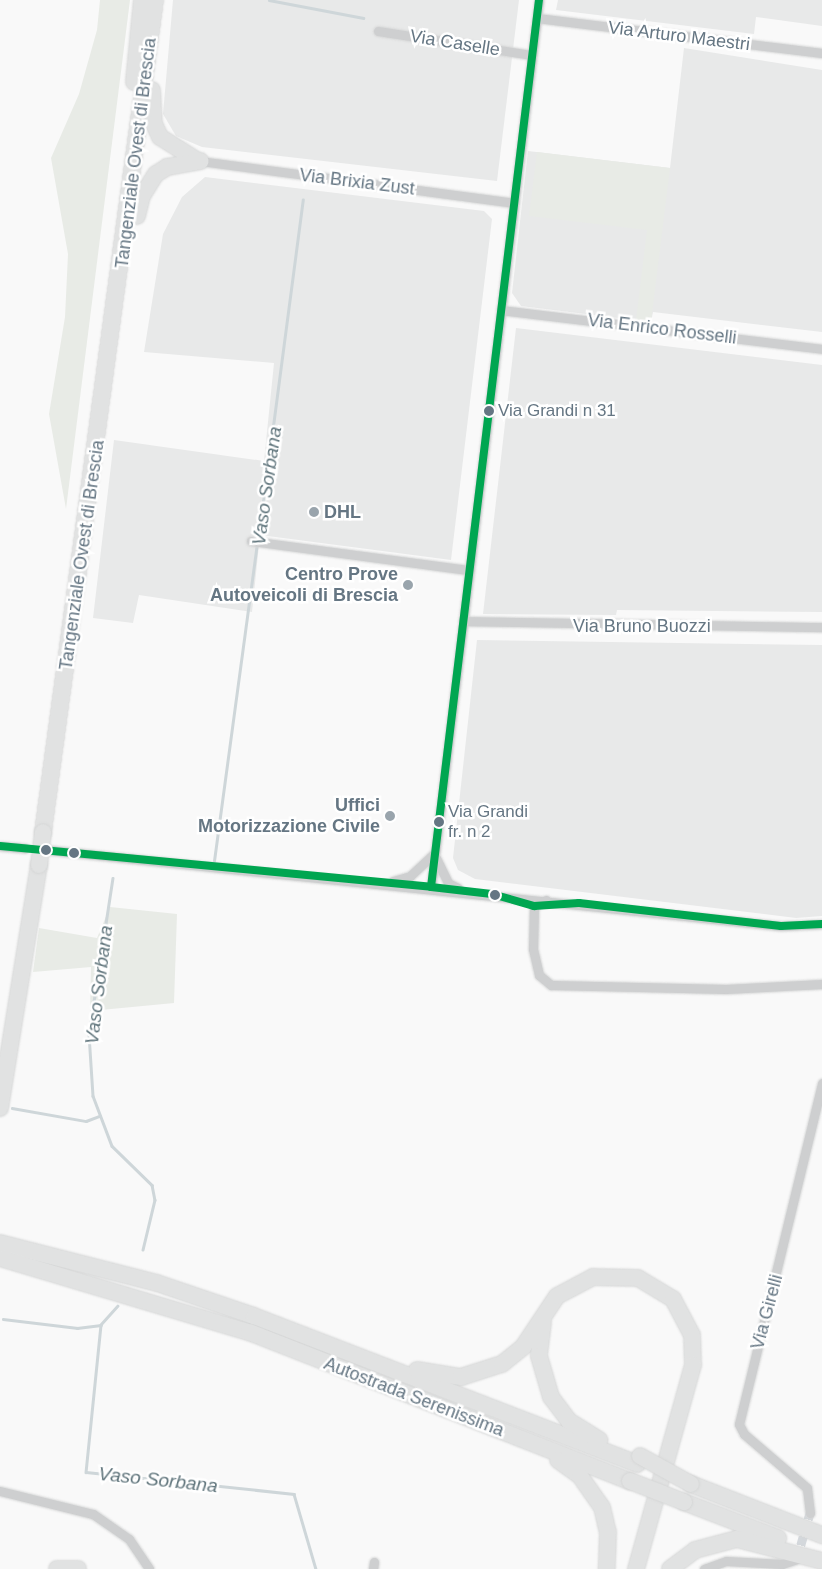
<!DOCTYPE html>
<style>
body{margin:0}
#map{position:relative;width:822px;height:1569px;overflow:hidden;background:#f9f9f9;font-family:Arial,sans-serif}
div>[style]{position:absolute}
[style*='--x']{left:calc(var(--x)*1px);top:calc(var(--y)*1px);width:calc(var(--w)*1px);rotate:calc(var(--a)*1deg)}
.built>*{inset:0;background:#e8e9e9}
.green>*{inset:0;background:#e8ebe6}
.stream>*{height:2.5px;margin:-1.25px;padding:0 1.25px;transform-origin:1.25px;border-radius:1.25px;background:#ced6d9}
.street-tunnel>*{height:9px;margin-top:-4.5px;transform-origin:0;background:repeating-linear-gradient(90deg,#d4d8dc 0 9px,transparent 0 13.5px)}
.roads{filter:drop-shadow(0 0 1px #d5d6d6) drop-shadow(0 0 1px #d5d6d6)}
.street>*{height:9px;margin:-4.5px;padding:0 4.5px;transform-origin:4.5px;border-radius:4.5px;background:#cecfd0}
.highway>*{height:16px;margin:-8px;padding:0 8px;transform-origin:8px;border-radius:8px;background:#e1e2e2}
.bridges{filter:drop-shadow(0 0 1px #d5d6d6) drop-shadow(0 0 1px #d5d6d6)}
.highway-bridge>*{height:16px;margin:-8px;padding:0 8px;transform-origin:8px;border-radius:8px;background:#e1e2e2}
.bus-1>*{height:8px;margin:-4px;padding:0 4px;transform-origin:4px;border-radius:4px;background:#00a651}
.dots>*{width:14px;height:14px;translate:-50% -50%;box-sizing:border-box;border:2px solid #fff;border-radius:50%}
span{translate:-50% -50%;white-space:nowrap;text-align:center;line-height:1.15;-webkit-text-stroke:5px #fff;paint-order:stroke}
.bus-label{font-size:17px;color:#657683}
.left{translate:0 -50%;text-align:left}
.street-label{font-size:18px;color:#657683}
.poi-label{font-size:18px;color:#657683;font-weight:700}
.right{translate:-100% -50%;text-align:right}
.water-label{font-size:19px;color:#60757c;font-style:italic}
</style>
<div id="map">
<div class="built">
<i style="clip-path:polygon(173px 0,519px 0,497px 181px,202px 147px,176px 136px,163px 114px)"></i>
<i style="clip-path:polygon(558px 0,822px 0,822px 26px,756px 17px,754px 34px,556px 10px)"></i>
<i style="clip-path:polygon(684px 48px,822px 70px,822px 332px,653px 312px,651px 322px,521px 306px,512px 293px,528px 151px,670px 168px)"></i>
<i style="clip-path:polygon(205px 177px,484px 211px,492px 219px,451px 560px,260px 535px,252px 612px,139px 595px,133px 623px,93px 618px,114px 440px,264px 461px,274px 363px,144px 352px,163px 234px,182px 197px)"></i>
<i style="clip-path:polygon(516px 328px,822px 365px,822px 612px,617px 610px,616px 615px,483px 614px)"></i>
<i style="clip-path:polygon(477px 640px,822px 645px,822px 916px,796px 918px,475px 879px,458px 870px,453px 858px)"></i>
</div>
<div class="green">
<i style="clip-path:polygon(100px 0,130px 0,66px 509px,49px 414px,65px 317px,68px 254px,51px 158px,79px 94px,97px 30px)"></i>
<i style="clip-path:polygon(537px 152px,670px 168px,651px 322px,636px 320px,647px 230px,529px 216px)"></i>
<i style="clip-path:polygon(110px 907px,177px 914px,174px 1003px,90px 1011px,91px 967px,33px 972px,39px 928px,97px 938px)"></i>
</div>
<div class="stream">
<i style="--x:269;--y:0;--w:96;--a:10.8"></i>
<i style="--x:258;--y:540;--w:343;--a:-82.5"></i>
<i style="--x:214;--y:861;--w:319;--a:-82.3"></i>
<i style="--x:113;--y:878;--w:158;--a:98.7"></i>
<i style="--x:89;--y:1034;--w:62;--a:86.3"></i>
<i style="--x:93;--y:1096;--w:53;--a:69.2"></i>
<i style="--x:112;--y:1146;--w:56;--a:44.3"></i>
<i style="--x:152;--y:1185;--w:15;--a:79"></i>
<i style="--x:155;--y:1200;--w:51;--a:103.5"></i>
<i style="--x:12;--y:1108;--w:75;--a:10"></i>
<i style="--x:86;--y:1121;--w:14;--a:-21"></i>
<i style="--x:118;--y:1306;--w:25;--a:132"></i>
<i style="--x:101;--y:1325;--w:148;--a:95.8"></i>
<i style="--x:86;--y:1472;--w:209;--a:6"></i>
<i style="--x:294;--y:1494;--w:78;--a:73.7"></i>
<i style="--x:3;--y:1319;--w:75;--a:6.9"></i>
<i style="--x:77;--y:1328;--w:24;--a:-7"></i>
</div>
<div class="street-tunnel">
<i style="--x:797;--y:1558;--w:47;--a:-73.9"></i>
</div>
<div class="roads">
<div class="street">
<i style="--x:537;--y:18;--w:287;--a:7"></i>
<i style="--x:378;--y:31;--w:156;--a:8.9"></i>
<i style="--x:200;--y:161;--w:317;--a:7.6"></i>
<i style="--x:501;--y:310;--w:323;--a:6.9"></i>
<i style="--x:251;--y:541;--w:220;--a:7.6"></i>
<i style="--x:463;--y:621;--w:359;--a:1"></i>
<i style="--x:0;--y:846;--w:25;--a:5"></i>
<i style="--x:48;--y:850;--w:737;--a:5.92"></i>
<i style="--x:781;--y:926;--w:41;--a:-2.8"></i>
<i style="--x:436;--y:858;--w:28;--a:64"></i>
<i style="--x:448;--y:883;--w:11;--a:27"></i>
<i style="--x:393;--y:881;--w:18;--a:-16"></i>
<i style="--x:410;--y:876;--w:34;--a:-43"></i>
<i style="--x:431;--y:887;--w:894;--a:-83.06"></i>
<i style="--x:546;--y:900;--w:13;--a:153"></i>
<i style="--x:534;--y:906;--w:43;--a:91.3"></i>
<i style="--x:533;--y:949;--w:27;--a:77"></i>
<i style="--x:539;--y:975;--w:16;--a:40"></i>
<i style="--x:551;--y:985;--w:175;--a:1.3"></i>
<i style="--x:726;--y:989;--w:96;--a:-3"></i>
<i style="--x:0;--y:1491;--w:96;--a:13.9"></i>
<i style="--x:93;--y:1514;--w:44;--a:34.8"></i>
<i style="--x:129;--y:1539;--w:36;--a:56"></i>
<i style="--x:810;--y:1513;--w:25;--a:-97"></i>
<i style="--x:807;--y:1488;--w:83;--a:-139.4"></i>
<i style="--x:744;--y:1434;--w:11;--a:-117"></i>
<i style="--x:739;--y:1424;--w:351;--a:-76.3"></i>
<i style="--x:373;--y:1569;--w:7;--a:-82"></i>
<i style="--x:704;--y:1569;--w:23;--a:-20"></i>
<i style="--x:726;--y:1561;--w:56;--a:3.1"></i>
<i style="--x:782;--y:1564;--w:16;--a:-18"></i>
</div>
<div class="highway">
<i style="--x:134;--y:82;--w:82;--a:-84.4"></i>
<i style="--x:152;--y:90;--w:34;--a:87"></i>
<i style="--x:154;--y:124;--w:14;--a:65"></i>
<i style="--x:160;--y:137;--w:45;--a:32.3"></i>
<i style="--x:137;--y:216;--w:21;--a:-76"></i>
<i style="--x:142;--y:196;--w:26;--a:-58"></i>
<i style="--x:156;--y:174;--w:13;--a:-32"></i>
<i style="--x:167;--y:167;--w:34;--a:-10"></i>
<i style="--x:43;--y:832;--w:840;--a:-82.33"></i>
<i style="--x:0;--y:1108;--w:246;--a:-80.9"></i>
<i style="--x:0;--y:1243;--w:162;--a:14.3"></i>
<i style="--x:157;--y:1283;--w:102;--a:18.8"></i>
<i style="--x:254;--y:1316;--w:411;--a:21.1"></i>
<i style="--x:0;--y:1258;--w:260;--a:16.6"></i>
<i style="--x:249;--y:1332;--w:409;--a:21.4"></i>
<i style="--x:543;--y:1322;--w:34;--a:97"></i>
<i style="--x:539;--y:1356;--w:43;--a:73.7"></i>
<i style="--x:551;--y:1397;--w:30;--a:53"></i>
<i style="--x:569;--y:1421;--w:36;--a:32"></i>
<i style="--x:417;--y:1370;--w:45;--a:9"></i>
<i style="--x:461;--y:1377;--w:43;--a:-17.6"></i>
<i style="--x:502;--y:1364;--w:27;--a:-39"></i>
<i style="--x:523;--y:1347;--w:61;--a:-56.3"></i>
<i style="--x:557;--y:1296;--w:41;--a:-27.8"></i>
<i style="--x:593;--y:1277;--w:45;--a:1.3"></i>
<i style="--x:638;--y:1278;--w:41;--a:31"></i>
<i style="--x:673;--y:1299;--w:41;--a:62.2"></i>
<i style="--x:692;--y:1335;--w:30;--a:88"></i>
<i style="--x:693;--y:1365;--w:212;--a:105.6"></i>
<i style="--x:558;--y:1460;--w:27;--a:36"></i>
<i style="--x:580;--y:1476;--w:38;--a:55"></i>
<i style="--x:602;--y:1507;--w:26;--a:77"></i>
<i style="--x:608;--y:1532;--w:37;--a:92"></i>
<i style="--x:691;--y:1484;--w:141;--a:21.3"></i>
<i style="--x:684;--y:1502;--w:101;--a:21"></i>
<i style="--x:57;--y:1569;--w:21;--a:0"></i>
<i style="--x:670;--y:1569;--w:31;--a:-37"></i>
<i style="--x:695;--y:1550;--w:43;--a:-14.7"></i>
<i style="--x:737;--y:1539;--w:88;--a:14.5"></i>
</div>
</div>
<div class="bridges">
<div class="highway-bridge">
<i style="--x:39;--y:865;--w:33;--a:-83"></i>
<i style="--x:640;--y:1456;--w:58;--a:28.8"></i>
<i style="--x:630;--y:1481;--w:58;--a:21.3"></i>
</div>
</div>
<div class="bus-1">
<i style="--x:0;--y:846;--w:433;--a:5.4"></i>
<i style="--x:431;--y:887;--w:61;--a:6.5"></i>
<i style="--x:492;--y:894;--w:44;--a:15.9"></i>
<i style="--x:534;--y:906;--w:45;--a:-3.8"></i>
<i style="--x:579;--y:903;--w:203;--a:6.5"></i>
<i style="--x:781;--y:926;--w:41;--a:-2.8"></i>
<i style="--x:431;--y:887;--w:894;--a:-83.06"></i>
</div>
<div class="dots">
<i style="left:489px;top:411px;background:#657683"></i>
<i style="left:314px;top:512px;background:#99a4ac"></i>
<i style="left:408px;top:585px;background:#99a4ac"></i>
<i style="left:390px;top:816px;background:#99a4ac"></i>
<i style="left:439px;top:822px;background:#657683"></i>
<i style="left:46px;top:850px;background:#657683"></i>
<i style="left:74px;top:853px;background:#657683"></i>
<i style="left:495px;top:895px;background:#657683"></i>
</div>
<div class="bus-label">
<span class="left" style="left:498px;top:411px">Via Grandi n 31</span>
<span class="left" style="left:448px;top:822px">Via Grandi<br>fr. n 2</span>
</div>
<div class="street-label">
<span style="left:679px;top:36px;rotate:7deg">Via Arturo Maestri</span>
<span style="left:455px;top:43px;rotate:9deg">Via Caselle</span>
<span style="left:136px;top:153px;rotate:-83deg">Tangenziale Ovest di Brescia</span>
<span style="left:357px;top:182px;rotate:7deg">Via Brixia Zust</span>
<span style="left:662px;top:329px;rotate:7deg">Via Enrico Rosselli</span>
<span style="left:82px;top:555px;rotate:-82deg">Tangenziale Ovest di Brescia</span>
<span style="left:642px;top:626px">Via Bruno Buozzi</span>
<span style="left:767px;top:1312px;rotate:-75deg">Via Girelli</span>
<span style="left:414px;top:1397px;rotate:21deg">Autostrada Serenissima</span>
</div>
<div class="poi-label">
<span class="left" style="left:324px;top:512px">DHL</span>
<span class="right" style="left:398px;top:585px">Centro Prove<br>Autoveicoli di Brescia</span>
<span class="right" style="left:380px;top:816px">Uffici<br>Motorizzazione Civile</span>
</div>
<div class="water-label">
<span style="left:267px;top:486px;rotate:-82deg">Vaso Sorbana</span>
<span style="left:99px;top:985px;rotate:-83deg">Vaso Sorbana</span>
<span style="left:158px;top:1480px;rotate:6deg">Vaso Sorbana</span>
</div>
</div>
